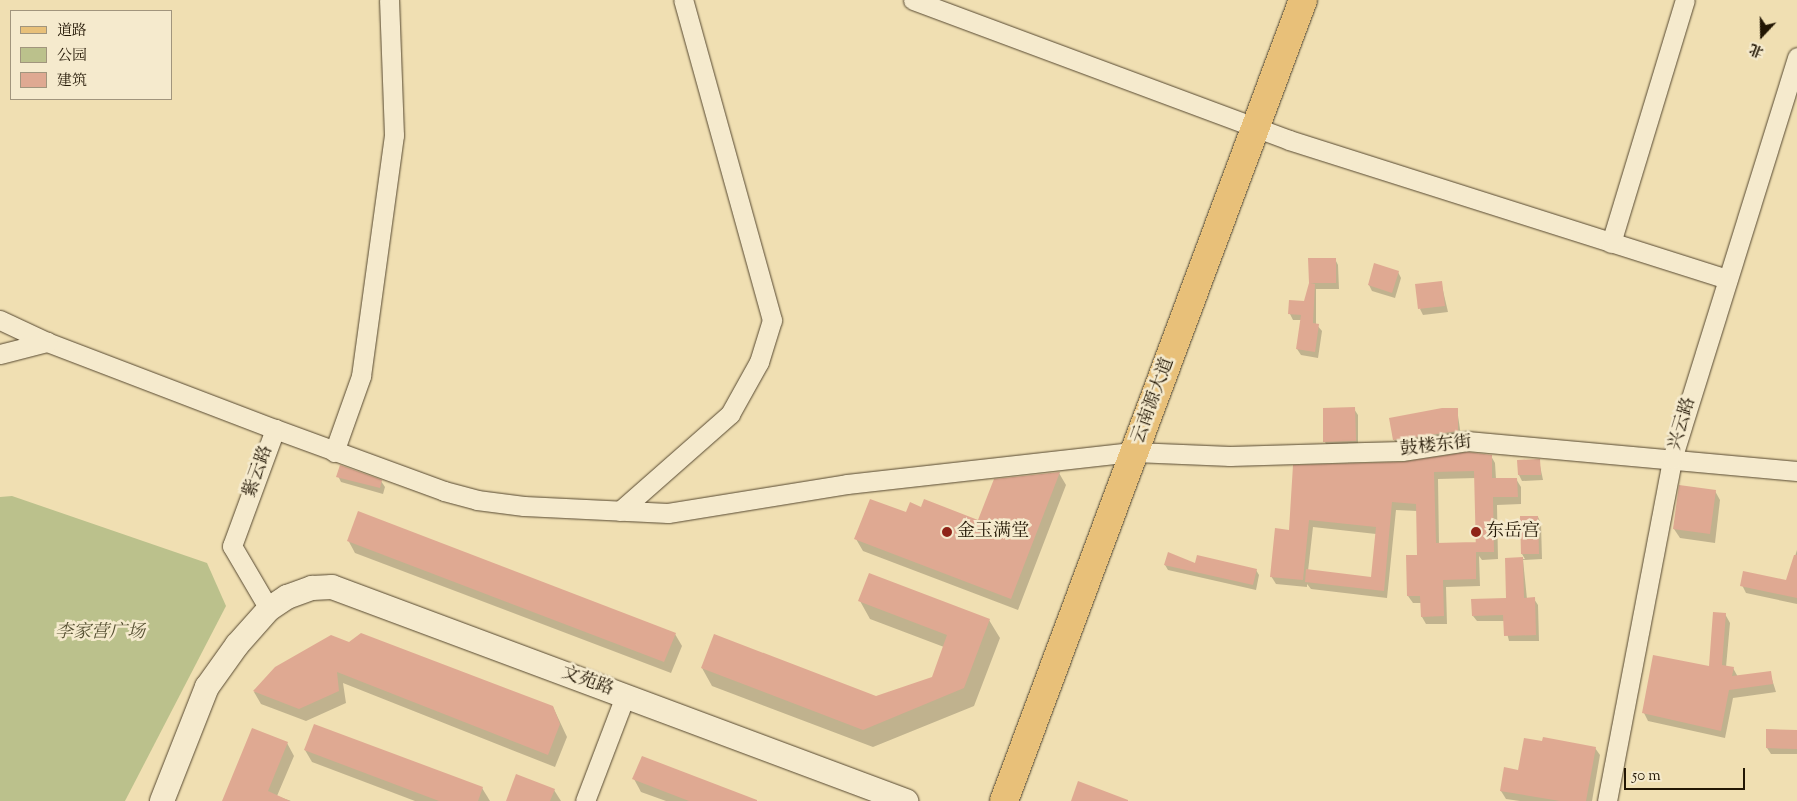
<!DOCTYPE html>
<meta charset="utf-8">
<style>
body{margin:0}
#map{position:relative;width:1797px;height:801px;overflow:hidden;background:#f0dfb2;font-family:"Sorts Mill Goudy","Noto Serif SC",serif}
div>[style]{position:absolute}
[style*='--x']{left:calc(var(--x)*1px);top:calc(var(--y)*1px);width:calc(var(--w)*1px);rotate:calc(var(--a)*1deg)}
.green>*{inset:0;background:#bbc18c}
.shadow>*{inset:0;background:#0003}
.building>*{inset:0;background:#dfa992}
.roads{filter:drop-shadow(0 0 1px #564830) drop-shadow(0 0 1px #564830)}
.minor>*{height:19px;margin:-9.5px;padding:0 9.5px;transform-origin:9.5px;border-radius:9.5px;background:#f5eacd}
.tertiary>*{height:24px;margin:-12px;padding:0 12px;transform-origin:12px;border-radius:12px;background:#f5eacd}
.primary>*{height:28px;margin:-14px;padding:0 14px;transform-origin:14px;border-radius:14px;background:#e8c079}
.dots>*{width:14px;height:14px;translate:-50% -50%;box-sizing:border-box;border:2px solid #f5eacd;border-radius:50%}
span{translate:-50% -50%;white-space:nowrap;text-align:center;line-height:1.15;-webkit-text-stroke:5px #f5eacd;paint-order:stroke}
.street-label{font-size:18px;color:#221604}
.poi-label{font-size:18px;color:#221604}
.left{translate:0 -50%;text-align:left}
.park-label{font-size:18px;color:#585234;font-style:italic}
.legend{position:absolute;left:10px;top:10px;width:162px;height:90px;box-sizing:border-box;background:#f5eacd;border:1px solid #a1957d;margin:0;padding:6px 9px;list-style:none;font-size:15px;color:#221604}
.legend li{display:flex;align-items:center;gap:10px;height:25px}
.legend b{width:25px;border:1px solid #a1957d}
.north{position:absolute;left:1737px;top:10px;width:50px;height:50px;-webkit-text-stroke:4px #f5eacd;paint-order:stroke;rotate:201deg;font-size:14px;font-weight:700;line-height:20px;text-align:center;color:#221604}
.north::after{content:'';display:block;margin:auto;width:18px;height:22px;background:#221604;clip-path:polygon(50% 0,100% 100%,50% 72%,0 100%)}
.scale{position:absolute;left:1624px;top:768px;width:121px;height:22px;box-sizing:border-box;border:2px solid #221604;border-top:0;padding-left:6px;font-size:15px;line-height:18px;white-space:nowrap;color:#221604;-webkit-text-stroke:4px #f5eacd;paint-order:stroke}
</style>
<div id="map">
<div class="green">
<i style="clip-path:polygon(12px 496px,207px 563px,226px 606px,125px 801px,0 801px,0 497px)"></i>
</div>
<div class="shadow">
<i style="clip-path:polygon(1309px 259px,1335px 259px,1338px 265px,1339px 289px,1316px 289px,1316px 324px,1322px 331px,1318px 358px,1301px 355px,1297px 349px,1302px 320px,1293px 320px,1290px 314px,1305px 302px,1310px 283px)"></i>
<i style="clip-path:polygon(1398px 272px,1401px 278px,1395px 298px,1372px 291px,1369px 285px)"></i>
<i style="clip-path:polygon(1441px 282px,1448px 312px,1423px 315px,1420px 309px)"></i>
<i style="clip-path:polygon(1354px 409px,1358px 415px,1358px 447px,1328px 448px,1325px 442px)"></i>
<i style="clip-path:polygon(1457px 409px,1461px 436px,1397px 445px,1394px 440px)"></i>
<i style="clip-path:polygon(evenodd,1491px 456px,1495px 463px,1496px 479px,1516px 479px,1521px 487px,1521px 504px,1497px 505px,1498px 559px,1482px 560px,1479px 556px,1480px 586px,1446px 587px,1447px 624px,1426px 624px,1422px 617px,1421px 603px,1413px 603px,1408px 596px,1419px 556px,1417px 511px,1396px 510px,1387px 598px,1311px 589px,1307px 584px,1307px 587px,1276px 584px,1271px 576px,1291px 531px,1402px 464px,1491px 456px,1476px 478px,1477px 548px,1439px 544px,1438px 479px,1476px 478px,1491px 456px,1313px 527px,1376px 534px,1372px 578px,1308px 571px,1313px 527px)"></i>
<i style="clip-path:polygon(1539px 461px,1543px 480px,1522px 481px,1519px 475px)"></i>
<i style="clip-path:polygon(1059px 473px,1066px 485px,1018px 610px,863px 551px,856px 539px,921px 508px,979px 522px)"></i>
<i style="clip-path:polygon(338px 476px,381px 481px,385px 487px,383px 494px,341px 482px)"></i>
<i style="clip-path:polygon(1715px 491px,1720px 500px,1715px 543px,1680px 538px,1674px 529px)"></i>
<i style="clip-path:polygon(1538px 517px,1541px 523px,1542px 559px,1523px 560px,1527px 599px,1534px 599px,1538px 605px,1539px 641px,1509px 641px,1504px 621px,1477px 621px,1473px 616px,1507px 599px,1506px 559px,1525px 559px,1522px 554px)"></i>
<i style="clip-path:polygon(348px 540px,675px 634px,682px 646px,671px 673px,355px 553px)"></i>
<i style="clip-path:polygon(1797px 550px,1797px 604px,1746px 593px,1742px 585px,1787px 581px)"></i>
<i style="clip-path:polygon(1165px 565px,1256px 570px,1259px 575px,1256px 590px,1168px 570px)"></i>
<i style="clip-path:polygon(860px 601px,989px 620px,1000px 638px,974px 706px,873px 747px,712px 686px,702px 668px,876px 697px,933px 678px,944px 647px,870px 619px)"></i>
<i style="clip-path:polygon(1725px 614px,1730px 623px,1726px 667px,1733px 668px,1738px 677px,1770px 673px,1776px 692px,1733px 698px,1725px 738px,1648px 721px,1644px 713px,1710px 667px)"></i>
<i style="clip-path:polygon(349px 643px,553px 707px,567px 737px,555px 767px,343px 683px,346px 703px,306px 721px,261px 704px,254px 692px,276px 668px)"></i>
<i style="clip-path:polygon(1797px 731px,1797px 754px,1771px 754px,1767px 748px)"></i>
<i style="clip-path:polygon(287px 743px,294px 756px,277px 796px,291px 801px,224px 801px)"></i>
<i style="clip-path:polygon(1595px 748px,1600px 755px,1592px 801px,1520px 801px,1506px 799px,1501px 791px)"></i>
<i style="clip-path:polygon(305px 750px,482px 788px,490px 801px,415px 801px,312px 762px)"></i>
<i style="clip-path:polygon(642px 757px,757px 801px,666px 801px,641px 792px,634px 779px)"></i>
<i style="clip-path:polygon(554px 790px,561px 801px,508px 801px)"></i>
</div>
<div class="building">
<i style="clip-path:polygon(1308px 258px,1336px 258px,1336px 283px,1310px 283px,1315px 284px,1313px 323px,1319px 324px,1315px 352px,1296px 349px,1301px 315px,1288px 314px,1289px 300px,1304px 301px,1309px 283px)"></i>
<i style="clip-path:polygon(1374px 263px,1399px 271px,1392px 293px,1368px 285px)"></i>
<i style="clip-path:polygon(1442px 281px,1445px 306px,1418px 309px,1415px 284px)"></i>
<i style="clip-path:polygon(1355px 407px,1356px 441px,1323px 442px,1323px 408px)"></i>
<i style="clip-path:polygon(1442px 408px,1458px 408px,1458px 431px,1393px 440px,1389px 418px)"></i>
<i style="clip-path:polygon(1467px 452px,1492px 455px,1492px 478px,1517px 478px,1518px 497px,1493px 497px,1494px 552px,1476px 552px,1474px 471px,1434px 472px,1436px 543px,1476px 542px,1476px 579px,1443px 580px,1444px 616px,1421px 617px,1420px 596px,1407px 596px,1406px 555px,1417px 555px,1416px 504px,1392px 502px,1384px 591px,1305px 582px,1306px 569px,1371px 577px,1376px 527px,1309px 520px,1303px 580px,1270px 577px,1275px 528px,1289px 530px,1293px 465px,1402px 462px)"></i>
<i style="clip-path:polygon(1540px 459px,1541px 475px,1518px 475px,1517px 460px)"></i>
<i style="clip-path:polygon(340px 465px,382px 480px,380px 488px,336px 477px)"></i>
<i style="clip-path:polygon(1060px 472px,1011px 599px,854px 539px,870px 499px,906px 512px,910px 502px,921px 507px,924px 499px,978px 520px,994px 479px)"></i>
<i style="clip-path:polygon(1679px 485px,1716px 490px,1710px 534px,1673px 529px)"></i>
<i style="clip-path:polygon(358px 511px,676px 633px,664px 662px,347px 541px)"></i>
<i style="clip-path:polygon(1520px 516px,1538px 516px,1539px 554px,1521px 554px)"></i>
<i style="clip-path:polygon(1168px 552px,1195px 563px,1197px 555px,1257px 569px,1253px 585px,1164px 565px)"></i>
<i style="clip-path:polygon(1794px 555px,1797px 555px,1797px 598px,1740px 586px,1743px 571px,1786px 580px)"></i>
<i style="clip-path:polygon(1523px 557px,1524px 598px,1535px 597px,1536px 635px,1504px 636px,1503px 615px,1472px 616px,1471px 599px,1506px 598px,1505px 558px)"></i>
<i style="clip-path:polygon(869px 573px,990px 619px,964px 688px,863px 730px,701px 668px,714px 634px,876px 696px,932px 677px,947px 635px,858px 601px)"></i>
<i style="clip-path:polygon(1713px 612px,1726px 613px,1722px 665px,1734px 667px,1732px 676px,1771px 671px,1773px 684px,1729px 690px,1721px 731px,1642px 713px,1653px 655px,1709px 666px)"></i>
<i style="clip-path:polygon(361px 633px,553px 706px,560px 724px,548px 755px,337px 672px,339px 691px,299px 709px,253px 691px,275px 667px,331px 635px,349px 642px)"></i>
<i style="clip-path:polygon(314px 724px,483px 787px,478px 801px,439px 801px,304px 750px)"></i>
<i style="clip-path:polygon(252px 728px,288px 742px,268px 791px,290px 801px,222px 801px)"></i>
<i style="clip-path:polygon(1766px 729px,1797px 730px,1797px 749px,1766px 748px)"></i>
<i style="clip-path:polygon(1543px 737px,1596px 747px,1586px 801px,1560px 801px,1500px 791px,1504px 767px,1518px 770px,1524px 738px,1542px 741px)"></i>
<i style="clip-path:polygon(642px 756px,757px 800px,757px 801px,689px 801px,632px 779px)"></i>
<i style="clip-path:polygon(516px 774px,555px 789px,550px 801px,506px 801px)"></i>
<i style="clip-path:polygon(1078px 781px,1128px 800px,1128px 801px,1071px 801px)"></i>
</div>
<div class="roads">
<div class="minor">
<i style="--x:913;--y:0;--w:401;--a:20.4"></i>
<i style="--x:1289;--y:140;--w:460;--a:17.6"></i>
<i style="--x:1611;--y:243;--w:254;--a:-73.1"></i>
<i style="--x:0;--y:320;--w:52;--a:25.1"></i>
<i style="--x:47;--y:342;--w:244;--a:20.9"></i>
<i style="--x:0;--y:354;--w:49;--a:-14.3"></i>
<i style="--x:334;--y:452;--w:81;--a:-70.4"></i>
<i style="--x:361;--y:376;--w:243;--a:-82.2"></i>
<i style="--x:394;--y:135;--w:135;--a:-92.1"></i>
<i style="--x:620;--y:511;--w:147;--a:-41.4"></i>
<i style="--x:730;--y:414;--w:60;--a:-60.9"></i>
<i style="--x:759;--y:362;--w:44;--a:-72.8"></i>
<i style="--x:772;--y:320;--w:332;--a:-105.5"></i>
<i style="--x:269;--y:609;--w:73;--a:-120.4"></i>
<i style="--x:232;--y:546;--w:125;--a:-69.8"></i>
<i style="--x:275;--y:429;--w:180;--a:20.1"></i>
<i style="--x:444;--y:491;--w:34;--a:15"></i>
<i style="--x:477;--y:500;--w:47;--a:7.3"></i>
<i style="--x:524;--y:506;--w:144;--a:2.8"></i>
<i style="--x:668;--y:513;--w:181;--a:-9.2"></i>
<i style="--x:847;--y:484;--w:289;--a:-6.4"></i>
<i style="--x:1134;--y:452;--w:96;--a:2.4"></i>
<i style="--x:1230;--y:456;--w:172;--a:-1.7"></i>
<i style="--x:1402;--y:451;--w:66;--a:-8.7"></i>
<i style="--x:1467;--y:441;--w:331;--a:5.2"></i>
<i style="--x:585;--y:801;--w:112;--a:-69.1"></i>
<i style="--x:1607;--y:801;--w:348;--a:-79.2"></i>
<i style="--x:1672;--y:459;--w:421;--a:-72.7"></i>
</div>
<div class="tertiary">
<i style="--x:162;--y:801;--w:123;--a:-68.5"></i>
<i style="--x:207;--y:687;--w:52;--a:-54.5"></i>
<i style="--x:237;--y:645;--w:48;--a:-48.4"></i>
<i style="--x:269;--y:609;--w:22;--a:-34"></i>
<i style="--x:287;--y:597;--w:27;--a:-20"></i>
<i style="--x:312;--y:588;--w:20;--a:-3"></i>
<i style="--x:332;--y:587;--w:613;--a:20.45"></i>
</div>
<div class="primary">
<i style="--x:1004;--y:801;--w:855;--a:-69.53"></i>
</div>
</div>
<div class="dots">
<i style="left:947px;top:532px;background:#8f2418"></i>
<i style="left:1476px;top:532px;background:#8f2418"></i>
</div>
<div class="street-label">
<span style="left:1154px;top:401px;rotate:-70deg">云南源大道</span>
<span style="left:1683px;top:424px;rotate:-73deg">兴云路</span>
<span style="left:1436px;top:447px;rotate:-6deg">鼓楼东街</span>
<span style="left:259px;top:472px;rotate:-70deg">紫云路</span>
<span style="left:587px;top:682px;rotate:20deg">文苑路</span>
</div>
<div class="poi-label">
<span class="left" style="left:957px;top:532px">金玉满堂</span>
<span class="left" style="left:1486px;top:532px">东岳宫</span>
</div>
<div class="park-label">
<span style="left:100px;top:633px">李家营广场</span>
</div>
<ul class="legend">
<li><b style="height:6px;background:#e8c079"></b>道路</li>
<li><b style="height:14px;background:#bbc18c"></b>公园</li>
<li><b style="height:14px;background:#dfa992"></b>建筑</li>
</ul>
<div class="north">北</div>
<div class="scale">50 m</div>
</div>
